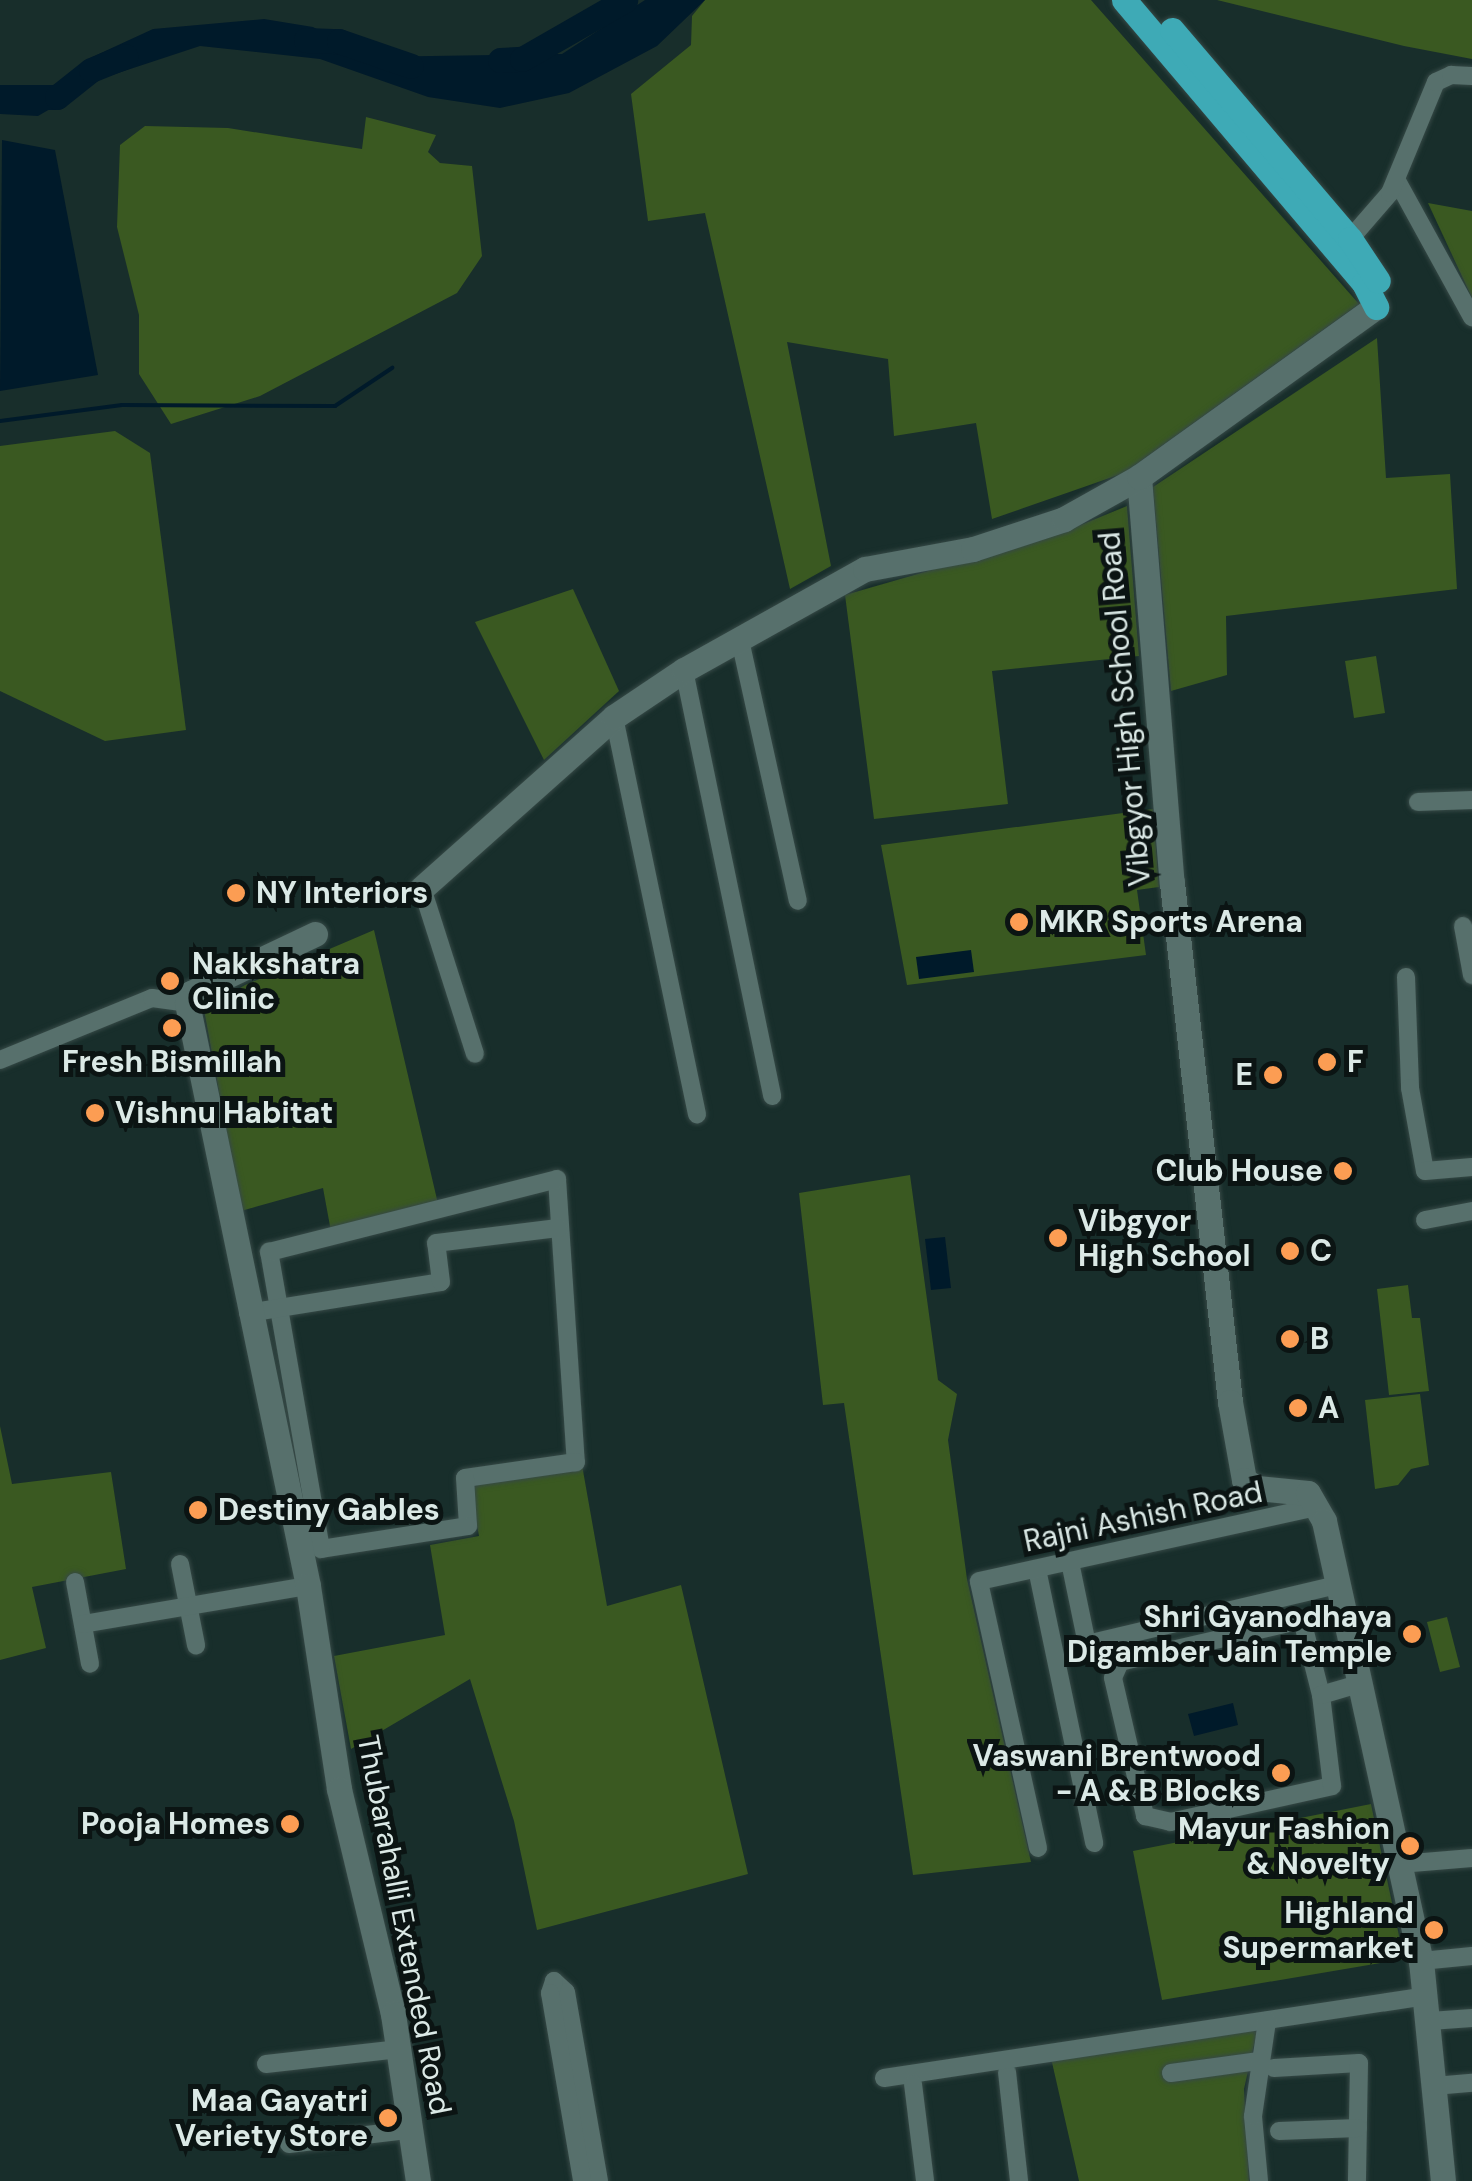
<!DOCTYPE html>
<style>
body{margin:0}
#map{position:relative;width:1472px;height:2181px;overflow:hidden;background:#182e2b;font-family:"DM Sans",sans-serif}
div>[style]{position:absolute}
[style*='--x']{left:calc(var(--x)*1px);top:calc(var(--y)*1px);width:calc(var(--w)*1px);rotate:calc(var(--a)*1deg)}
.green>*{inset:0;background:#3a5921}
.water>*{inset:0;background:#001a2a}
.stream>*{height:4px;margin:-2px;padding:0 2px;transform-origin:2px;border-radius:2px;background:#001a2a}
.river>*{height:25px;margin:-12.5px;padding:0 12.5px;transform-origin:12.5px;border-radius:12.5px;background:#001a2a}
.roads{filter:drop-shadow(0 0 2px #364946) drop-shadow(0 0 2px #364946)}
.street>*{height:18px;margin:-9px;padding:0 9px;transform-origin:9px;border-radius:9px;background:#57706c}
.secondary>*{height:25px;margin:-12.5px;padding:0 12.5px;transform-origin:12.5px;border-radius:12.5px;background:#57706c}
.primary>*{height:25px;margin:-12.5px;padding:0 12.5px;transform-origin:12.5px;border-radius:12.5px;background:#3eaab6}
.dots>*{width:28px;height:28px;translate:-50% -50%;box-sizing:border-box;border:5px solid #0b1413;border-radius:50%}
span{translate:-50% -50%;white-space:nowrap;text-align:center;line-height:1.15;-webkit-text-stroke:10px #0b1413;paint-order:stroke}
.street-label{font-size:30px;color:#dbe9e6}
.poi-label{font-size:30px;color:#dbe9e6;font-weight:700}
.left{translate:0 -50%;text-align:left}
.right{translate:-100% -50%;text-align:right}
</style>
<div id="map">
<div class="green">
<i style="clip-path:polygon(705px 0,1091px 0,1359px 304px,1124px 473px,992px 519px,976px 423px,894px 436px,888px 359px,787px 342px,831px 566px,790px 589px,705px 213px,648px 221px,631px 94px,691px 45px,692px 16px)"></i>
<i style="clip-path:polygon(1217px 0,1472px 0,1472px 59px,1404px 46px)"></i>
<i style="clip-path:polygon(366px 117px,436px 135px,428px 152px,440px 163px,472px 166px,482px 256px,457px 293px,260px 396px,171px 424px,139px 374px,139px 315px,117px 227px,120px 145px,145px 126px,228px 128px,362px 149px)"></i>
<i style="clip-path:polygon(1428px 203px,1472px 211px,1472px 298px)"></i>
<i style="clip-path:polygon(1377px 338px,1386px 478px,1450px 474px,1457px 589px,1226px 616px,1227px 675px,1171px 691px,1153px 487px)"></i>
<i style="clip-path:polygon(115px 431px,150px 453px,186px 730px,105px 741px,0 691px,0 446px)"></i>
<i style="clip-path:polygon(1127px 506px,1139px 656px,992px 671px,1008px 804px,874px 819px,845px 595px,1066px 531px)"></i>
<i style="clip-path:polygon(573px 589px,619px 691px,544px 760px,475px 622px)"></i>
<i style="clip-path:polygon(1376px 656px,1385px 713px,1354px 718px,1345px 661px)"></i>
<i style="clip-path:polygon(1153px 809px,1159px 887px,1137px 890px,1146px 955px,907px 985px,881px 845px)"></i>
<i style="clip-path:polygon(374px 930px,439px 1208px,332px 1237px,323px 1188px,241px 1211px,204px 1010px,245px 985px)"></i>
<i style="clip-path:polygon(910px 1175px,938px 1380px,957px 1394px,948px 1440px,967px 1579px,1031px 1862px,913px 1875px,844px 1403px,823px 1405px,799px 1193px)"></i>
<i style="clip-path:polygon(1408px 1285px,1412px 1318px,1420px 1318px,1429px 1391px,1389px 1395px,1377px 1289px)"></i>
<i style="clip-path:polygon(1420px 1394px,1429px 1465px,1411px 1469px,1398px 1485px,1375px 1489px,1365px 1400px)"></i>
<i style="clip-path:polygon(0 1426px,12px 1484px,111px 1472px,126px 1569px,32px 1587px,46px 1648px,0 1660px)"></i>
<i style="clip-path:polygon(582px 1465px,607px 1606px,681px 1585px,748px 1874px,537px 1930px,514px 1821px,470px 1679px,351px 1749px,334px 1656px,445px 1635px,430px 1545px,479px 1536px,470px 1486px)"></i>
<i style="clip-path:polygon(1447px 1617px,1460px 1667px,1440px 1672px,1427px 1622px)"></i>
<i style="clip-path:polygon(1371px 1804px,1404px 1959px,1162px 2000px,1133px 1851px)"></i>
<i style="clip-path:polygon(1258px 2027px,1244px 2089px,1249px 2181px,1079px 2181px,1051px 2058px)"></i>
</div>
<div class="water">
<i style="clip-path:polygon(645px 0,705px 0,657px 46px,569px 93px,500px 108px,428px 97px,320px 59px,200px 46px,97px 80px,90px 58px,153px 29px,264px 19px,313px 27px,368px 57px,562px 54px)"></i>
<i style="clip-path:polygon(85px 66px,88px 87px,38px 116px,0 114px,0 90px,45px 90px)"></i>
<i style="clip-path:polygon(2px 140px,55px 150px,98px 375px,0 391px)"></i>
<i style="clip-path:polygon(971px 950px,974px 972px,919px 979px,916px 957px)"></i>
<i style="clip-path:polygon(945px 1237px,951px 1288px,931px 1290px,925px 1239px)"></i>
<i style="clip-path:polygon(1233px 1703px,1238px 1725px,1194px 1736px,1188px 1714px)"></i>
</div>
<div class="stream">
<i style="--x:0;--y:421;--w:123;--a:-7.5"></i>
<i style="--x:122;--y:405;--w:213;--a:0.3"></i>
<i style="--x:335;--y:406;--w:69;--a:-33.7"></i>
</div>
<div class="river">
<i style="--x:306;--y:40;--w:33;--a:2"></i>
<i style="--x:339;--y:41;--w:76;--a:19.1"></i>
<i style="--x:500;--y:60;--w:22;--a:-3"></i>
<i style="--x:522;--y:59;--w:119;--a:-29.8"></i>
<i style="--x:0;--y:97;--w:57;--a:0"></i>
<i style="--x:57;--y:97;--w:43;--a:-38.5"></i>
<i style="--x:91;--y:70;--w:37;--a:-22"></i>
</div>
<div class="roads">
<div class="street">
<i style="--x:1396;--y:179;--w:158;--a:61.2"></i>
<i style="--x:1350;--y:239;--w:61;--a:-49"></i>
<i style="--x:1390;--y:193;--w:120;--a:-67.5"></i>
<i style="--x:1436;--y:82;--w:17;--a:-25"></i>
<i style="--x:1451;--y:75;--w:21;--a:3"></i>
<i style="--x:740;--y:640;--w:267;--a:77.5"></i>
<i style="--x:684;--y:670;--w:435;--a:78.3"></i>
<i style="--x:614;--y:717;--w:406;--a:78.2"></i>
<i style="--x:1418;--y:802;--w:54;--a:-2.1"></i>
<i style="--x:422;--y:888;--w:174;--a:72.3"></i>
<i style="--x:1463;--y:926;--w:50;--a:79.6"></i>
<i style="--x:1406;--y:977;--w:111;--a:87.9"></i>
<i style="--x:1410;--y:1088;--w:84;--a:79.8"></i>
<i style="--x:1425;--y:1171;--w:47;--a:-4.9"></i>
<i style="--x:0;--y:1060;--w:164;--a:-22.2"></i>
<i style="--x:152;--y:998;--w:35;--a:8"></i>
<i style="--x:557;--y:1179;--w:284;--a:86.2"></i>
<i style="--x:576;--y:1462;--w:112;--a:171.8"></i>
<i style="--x:465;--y:1478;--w:48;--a:86.4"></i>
<i style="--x:468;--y:1526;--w:149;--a:171.1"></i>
<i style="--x:321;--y:1549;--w:302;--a:-99.9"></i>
<i style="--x:269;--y:1252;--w:297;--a:-14.2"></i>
<i style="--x:1425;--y:1220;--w:48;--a:-10.8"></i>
<i style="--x:248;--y:1313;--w:195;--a:-9.1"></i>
<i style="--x:441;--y:1282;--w:39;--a:-97"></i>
<i style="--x:436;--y:1243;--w:124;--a:-7"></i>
<i style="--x:1070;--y:1562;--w:84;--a:78.3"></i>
<i style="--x:1087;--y:1644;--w:260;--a:-13.3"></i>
<i style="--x:180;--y:1564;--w:83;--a:78.8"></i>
<i style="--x:1037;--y:1569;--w:280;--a:78.2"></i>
<i style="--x:75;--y:1582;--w:83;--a:79.6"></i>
<i style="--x:83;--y:1624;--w:228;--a:-9.6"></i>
<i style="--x:1321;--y:1695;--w:77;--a:-104.2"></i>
<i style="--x:1302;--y:1620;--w:187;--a:167"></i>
<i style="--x:1120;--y:1662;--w:17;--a:114"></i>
<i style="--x:1113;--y:1678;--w:142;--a:76.9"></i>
<i style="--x:1145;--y:1816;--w:26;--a:13"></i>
<i style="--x:1170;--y:1822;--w:166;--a:-12.5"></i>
<i style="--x:1332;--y:1786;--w:92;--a:-96.9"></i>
<i style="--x:1321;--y:1695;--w:43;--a:-16.3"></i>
<i style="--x:1038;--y:1848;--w:273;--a:-102.5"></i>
<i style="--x:979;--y:1581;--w:348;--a:-12.4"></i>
<i style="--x:1400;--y:1864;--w:72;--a:-4.8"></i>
<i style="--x:1421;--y:1961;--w:51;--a:-5.6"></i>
<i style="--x:554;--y:1981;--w:16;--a:43"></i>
<i style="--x:566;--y:1992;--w:192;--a:80.1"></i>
<i style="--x:554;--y:1981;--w:13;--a:108"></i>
<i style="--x:550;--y:1993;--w:191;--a:80.3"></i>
<i style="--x:1430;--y:2021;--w:42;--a:-4.1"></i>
<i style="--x:266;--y:2064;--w:134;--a:-6.4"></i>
<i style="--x:1274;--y:2068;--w:85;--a:-3.4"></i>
<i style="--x:1359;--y:2063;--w:118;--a:91"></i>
<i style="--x:1007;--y:2072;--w:110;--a:83.7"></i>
<i style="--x:1171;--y:2073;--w:89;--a:-7.8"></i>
<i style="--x:884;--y:2078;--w:548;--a:-8.6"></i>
<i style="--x:913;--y:2084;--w:98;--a:82.9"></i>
<i style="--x:1434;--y:2086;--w:38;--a:-5"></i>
<i style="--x:1279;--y:2131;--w:79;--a:-2.2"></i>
<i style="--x:289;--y:2144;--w:121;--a:-6.7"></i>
<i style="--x:1259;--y:2181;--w:65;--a:-95.3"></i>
<i style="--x:1253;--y:2116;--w:96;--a:-81.6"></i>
</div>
<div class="secondary">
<i style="--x:1139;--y:477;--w:407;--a:85.4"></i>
<i style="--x:1172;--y:883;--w:522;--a:83.62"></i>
<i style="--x:1230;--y:1402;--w:79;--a:79.8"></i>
<i style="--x:1244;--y:1480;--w:15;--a:32"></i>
<i style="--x:1257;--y:1488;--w:51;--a:5.6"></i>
<i style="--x:1308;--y:1493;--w:32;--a:60"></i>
<i style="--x:1324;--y:1521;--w:451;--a:77.6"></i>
<i style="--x:1421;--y:1961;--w:221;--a:84.3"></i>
<i style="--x:422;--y:888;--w:257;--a:-41.7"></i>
<i style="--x:614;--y:717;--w:84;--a:-33.9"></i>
<i style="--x:684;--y:670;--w:207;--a:-29.2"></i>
<i style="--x:865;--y:569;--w:110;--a:-10.5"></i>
<i style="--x:973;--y:549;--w:96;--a:-18.2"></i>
<i style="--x:1064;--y:519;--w:86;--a:-29.2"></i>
<i style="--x:1139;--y:477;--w:292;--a:-35.7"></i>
<i style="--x:315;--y:934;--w:137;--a:154.6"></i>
<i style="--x:191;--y:993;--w:11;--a:112"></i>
<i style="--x:187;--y:1003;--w:595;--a:78.27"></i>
<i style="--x:308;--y:1586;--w:205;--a:81.3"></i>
<i style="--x:339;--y:1789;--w:231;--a:76.5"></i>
<i style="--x:393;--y:2014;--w:169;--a:81.5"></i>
</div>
<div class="primary">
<i style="--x:1124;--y:0;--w:371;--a:49.7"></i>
<i style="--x:1364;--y:283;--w:27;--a:63"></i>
<i style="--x:1172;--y:30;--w:275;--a:49.6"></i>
<i style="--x:1350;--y:239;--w:50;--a:56.3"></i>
</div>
</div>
<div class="dots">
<i style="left:236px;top:893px;background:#fc9d53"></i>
<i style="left:1019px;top:922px;background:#fc9d53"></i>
<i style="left:170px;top:981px;background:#fc9d53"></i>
<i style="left:172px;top:1028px;background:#fc9d53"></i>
<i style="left:1327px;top:1062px;background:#fc9d53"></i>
<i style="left:1273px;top:1075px;background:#fc9d53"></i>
<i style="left:95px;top:1113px;background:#fc9d53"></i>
<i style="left:1343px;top:1171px;background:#fc9d53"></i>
<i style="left:1058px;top:1238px;background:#fc9d53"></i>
<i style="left:1290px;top:1251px;background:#fc9d53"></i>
<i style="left:1290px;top:1339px;background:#fc9d53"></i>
<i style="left:1298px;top:1408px;background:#fc9d53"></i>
<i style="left:198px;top:1510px;background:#fc9d53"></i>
<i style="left:1412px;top:1634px;background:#fc9d53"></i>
<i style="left:1281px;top:1773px;background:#fc9d53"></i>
<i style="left:290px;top:1824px;background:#fc9d53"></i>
<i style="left:1410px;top:1846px;background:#fc9d53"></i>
<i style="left:1434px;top:1930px;background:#fc9d53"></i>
<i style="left:388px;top:2118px;background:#fc9d53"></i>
</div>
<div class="street-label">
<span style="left:1125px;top:709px;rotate:-95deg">Vibgyor High School Road</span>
<span style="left:1143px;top:1517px;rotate:-12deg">Rajni Ashish Road</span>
<span style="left:404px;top:1925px;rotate:79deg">Thubarahalli Extended Road</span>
</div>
<div class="poi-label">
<span class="left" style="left:256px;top:893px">NY Interiors</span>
<span class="left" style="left:1039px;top:922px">MKR Sports Arena</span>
<span class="left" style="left:192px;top:981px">Nakkshatra<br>Clinic</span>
<span style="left:172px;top:1062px">Fresh Bismillah</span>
<span class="left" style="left:1347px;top:1062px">F</span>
<span class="right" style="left:1253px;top:1075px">E</span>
<span class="left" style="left:115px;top:1113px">Vishnu Habitat</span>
<span class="right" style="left:1323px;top:1171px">Club House</span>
<span class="left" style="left:1078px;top:1238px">Vibgyor<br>High School</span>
<span class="left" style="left:1310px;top:1251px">C</span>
<span class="left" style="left:1310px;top:1339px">B</span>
<span class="left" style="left:1318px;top:1408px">A</span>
<span class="left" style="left:218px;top:1510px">Destiny Gables</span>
<span class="right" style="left:1392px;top:1634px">Shri Gyanodhaya<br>Digamber Jain Temple</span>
<span class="right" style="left:1261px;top:1773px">Vaswani Brentwood<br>- A &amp; B Blocks</span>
<span class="right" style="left:270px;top:1824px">Pooja Homes</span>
<span class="right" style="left:1390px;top:1846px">Mayur Fashion<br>&amp; Novelty</span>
<span class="right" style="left:1414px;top:1930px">Highland<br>Supermarket</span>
<span class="right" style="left:368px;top:2118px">Maa Gayatri<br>Veriety Store</span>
</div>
</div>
